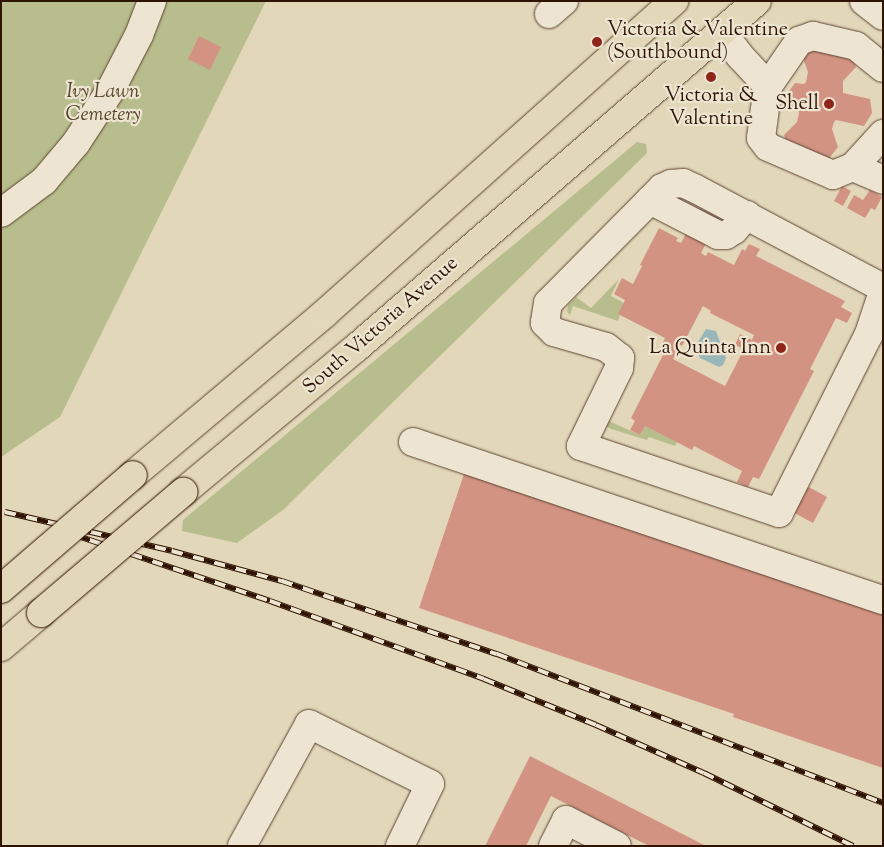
<!DOCTYPE html>
<style>
body{margin:0}
#map{position:relative;width:884px;height:847px;overflow:hidden;background:#e3d7ba;font-family:"Sorts Mill Goudy",serif}
div>[style]{position:absolute}
[style*='--x']{left:calc(var(--x)*1px);top:calc(var(--y)*1px);width:calc(var(--w)*1px);rotate:calc(var(--a)*1deg)}
.green>*{inset:0;background:#b8bd8d}
.water>*{inset:0;background:#99b7b9}
.building>*{inset:0;background:#d39382}
.roads{filter:drop-shadow(0 0 1px #5c4431) drop-shadow(0 0 1px #5c4431)}
.minor>*{height:28px;margin:-14px;padding:0 14px;transform-origin:14px;border-radius:14px;background:#ede5d2}
.major>*{height:28px;margin:-14px;padding:0 14px;transform-origin:14px;border-radius:14px;background:#e3d7ba}
.rail>*{height:5.5px;margin-top:-2.75px;transform-origin:0;background:repeating-linear-gradient(90deg,#ede5d2 0 11px,#2f1303 0 22px);box-sizing:border-box;border-block:1px solid #2f1303}
.bridges{filter:drop-shadow(0 0 1px #2f1303) drop-shadow(0 0 1px #2f1303)}
.major-bridge>*{height:28px;margin:-14px;padding:0 14px;transform-origin:14px;border-radius:14px;background:#e3d7ba}
.dots>*{width:14px;height:14px;translate:-50% -50%;box-sizing:border-box;border:2px solid #ede5d2;border-radius:50%}
span{translate:-50% -50%;white-space:nowrap;text-align:center;line-height:1.15;-webkit-text-stroke:4.5px #ede5d2;paint-order:stroke}
.poi-label{font-size:20px;color:#2f1303}
.left{translate:0 -50%;text-align:left}
.right{translate:-100% -50%;text-align:right}
.park-label{font-size:20px;color:#58462c;font-style:italic}
.street-label{font-size:20px;color:#2f1303}
.frame{position:absolute;inset:0;border:2px solid #2f1303;pointer-events:none}
</style>
<div id="map">
<div class="green">
<i style="clip-path:polygon(1px 1px,266px 1px,60px 417px,1px 457px)"></i>
<i style="clip-path:polygon(637px 142px,646px 144px,647px 153px,283px 510px,237px 543px,182px 531px,183px 520px)"></i>
<i style="clip-path:polygon(619px 279px,611px 296px,624px 303px,618px 321px,573px 306px,570px 315px,567px 312px,568px 305px,576px 297px,591px 308px)"></i>
<i style="clip-path:polygon(609px 421px,640px 435px,645px 426px,677px 442px,675px 446px,649px 437px,647px 440px,611px 429px,606px 426px)"></i>
</div>
<div class="water">
<i style="clip-path:polygon(706px 329px,716px 331px,726px 358px,723px 365px,719px 367px,700px 358px,695px 347px)"></i>
</div>
<div class="building">
<i style="clip-path:polygon(199px 36px,221px 47px,210px 70px,188px 59px)"></i>
<i style="clip-path:polygon(816px 40px,850px 48px,856px 67px,843px 81px,843px 93px,870px 99px,872px 113px,864px 126px,836px 120px,834px 122px,832px 129px,838px 147px,826px 162px,791px 155px,784px 135px,797px 122px,799px 113px,798px 111px,789px 109px,787px 94px,795px 83px,804px 84px,806px 82px,808px 72px,802px 55px)"></i>
<i style="clip-path:polygon(842px 186px,851px 191px,843px 206px,834px 201px)"></i>
<i style="clip-path:polygon(870px 190px,882px 197px,875px 210px,871px 208px,865px 218px,847px 208px,854px 195px,863px 200px)"></i>
<i style="clip-path:polygon(evenodd,699px 208px,719px 218px,701px 253px,706px 256px,708px 252px,734px 265px,742px 249px,745px 251px,749px 244px,760px 249px,756px 256px,845px 301px,841px 307px,852px 313px,847px 323px,836px 318px,810px 369px,814px 371px,759px 479px,753px 477px,748px 487px,737px 482px,742px 471px,694px 446px,692px 450px,645px 426px,640px 435px,630px 430px,635px 421px,631px 418px,663px 355px,658px 353px,665px 338px,618px 314px,625px 300px,614px 294px,622px 278px,633px 284px,642px 266px,640px 265px,659px 228px,678px 238px,676px 241px,681px 243px,699px 208px,703px 306px,711px 311px,710px 313px,754px 335px,752px 340px,740px 334px,735px 345px,744px 349px,725px 386px,673px 359px,680px 345px,682px 346px,703px 306px)"></i>
<i style="clip-path:polygon(466px 468px,883px 609px,883px 768px,733px 717px,734px 714px,419px 608px)"></i>
<i style="clip-path:polygon(805px 485px,827px 497px,813px 523px,791px 511px)"></i>
<i style="clip-path:polygon(530px 756px,706px 846px,649px 846px,551px 796px,526px 846px,485px 846px)"></i>
</div>
<div class="roads">
<div class="minor">
<i style="--x:864;--y:1;--w:24;--a:38"></i>
<i style="--x:549;--y:14;--w:20;--a:-41"></i>
<i style="--x:722;--y:32;--w:30;--a:53"></i>
<i style="--x:740;--y:56;--w:41;--a:47"></i>
<i style="--x:768;--y:86;--w:52;--a:97.7"></i>
<i style="--x:761;--y:138;--w:11;--a:52"></i>
<i style="--x:768;--y:147;--w:71;--a:23.3"></i>
<i style="--x:833;--y:175;--w:22;--a:-22"></i>
<i style="--x:853;--y:167;--w:45;--a:-47.7"></i>
<i style="--x:768;--y:86;--w:55;--a:-55.4"></i>
<i style="--x:799;--y:41;--w:15;--a:-20"></i>
<i style="--x:813;--y:36;--w:44;--a:13.1"></i>
<i style="--x:856;--y:46;--w:35;--a:39"></i>
<i style="--x:853;--y:167;--w:33;--a:23"></i>
<i style="--x:650;--y:200;--w:76;--a:27.2"></i>
<i style="--x:718;--y:235;--w:8;--a:0"></i>
<i style="--x:726;--y:235;--w:9;--a:-32"></i>
<i style="--x:734;--y:230;--w:20;--a:-49"></i>
<i style="--x:1;--y:213;--w:54;--a:-36.7"></i>
<i style="--x:44;--y:181;--w:50;--a:-49.9"></i>
<i style="--x:76;--y:143;--w:62;--a:-56.8"></i>
<i style="--x:110;--y:91;--w:63;--a:-62.6"></i>
<i style="--x:139;--y:35;--w:36;--a:-69"></i>
<i style="--x:883;--y:288;--w:214;--a:-152.1"></i>
<i style="--x:694;--y:188;--w:12;--a:-156"></i>
<i style="--x:683;--y:183;--w:12;--a:175"></i>
<i style="--x:671;--y:184;--w:10;--a:156"></i>
<i style="--x:662;--y:188;--w:162;--a:134.7"></i>
<i style="--x:548;--y:303;--w:20;--a:99"></i>
<i style="--x:545;--y:323;--w:13;--a:45"></i>
<i style="--x:554;--y:332;--w:54;--a:16.1"></i>
<i style="--x:606;--y:347;--w:18;--a:38"></i>
<i style="--x:620;--y:358;--w:10;--a:96"></i>
<i style="--x:619;--y:368;--w:87;--a:116"></i>
<i style="--x:581;--y:446;--w:209;--a:18.7"></i>
<i style="--x:779;--y:513;--w:200;--a:-63.3"></i>
<i style="--x:869;--y:334;--w:44;--a:-71.6"></i>
<i style="--x:413;--y:442;--w:496;--a:18.6"></i>
<i style="--x:242;--y:846;--w:139;--a:-61.2"></i>
<i style="--x:309;--y:724;--w:135;--a:26.4"></i>
<i style="--x:430;--y:784;--w:69;--a:115.8"></i>
<i style="--x:553;--y:846;--w:29;--a:-63"></i>
<i style="--x:566;--y:820;--w:57;--a:27"></i>
</div>
<div class="major">
<i style="--x:133;--y:475;--w:250;--a:-40.1"></i>
<i style="--x:324;--y:314;--w:470;--a:-41.8"></i>
<i style="--x:183;--y:492;--w:225;--a:-39.8"></i>
<i style="--x:356;--y:348;--w:530;--a:-40.87"></i>
<i style="--x:1;--y:647;--w:52;--a:-40.4"></i>
</div>
</div>
<div class="rail">
<i style="--x:5;--y:512;--w:171;--a:13.1"></i>
<i style="--x:172;--y:551;--w:114;--a:15.3"></i>
<i style="--x:282;--y:581;--w:227;--a:18.8"></i>
<i style="--x:497;--y:654;--w:414;--a:21.1"></i>
<i style="--x:69;--y:533;--w:212;--a:18.7"></i>
<i style="--x:270;--y:601;--w:228;--a:20"></i>
<i style="--x:484;--y:679;--w:121;--a:22.3"></i>
<i style="--x:596;--y:725;--w:118;--a:24"></i>
<i style="--x:704;--y:773;--w:166;--a:26.1"></i>
</div>
<div class="bridges">
<div class="major-bridge">
<i style="--x:1;--y:589;--w:174;--a:-40.8"></i>
<i style="--x:41;--y:613;--w:187;--a:-40.4"></i>
</div>
</div>
<div class="dots">
<i style="left:597px;top:42px;background:#8f2418"></i>
<i style="left:711px;top:77px;background:#8f2418"></i>
<i style="left:829px;top:104px;background:#8f2418"></i>
<i style="left:781px;top:348px;background:#8f2418"></i>
</div>
<div class="poi-label">
<span class="left" style="left:607px;top:42px">Victoria &amp; Valentine<br>(Southbound)</span>
<span style="left:711px;top:108px">Victoria &amp;<br>Valentine</span>
<span class="right" style="left:819px;top:104px">Shell</span>
<span class="right" style="left:771px;top:348px">La Quinta Inn</span>
</div>
<div class="park-label">
<span style="left:103px;top:104px">Ivy Lawn<br>Cemetery</span>
</div>
<div class="street-label">
<span style="left:381px;top:326px;rotate:-41deg">South Victoria Avenue</span>
</div>
<div class="frame"></div>
</div>
